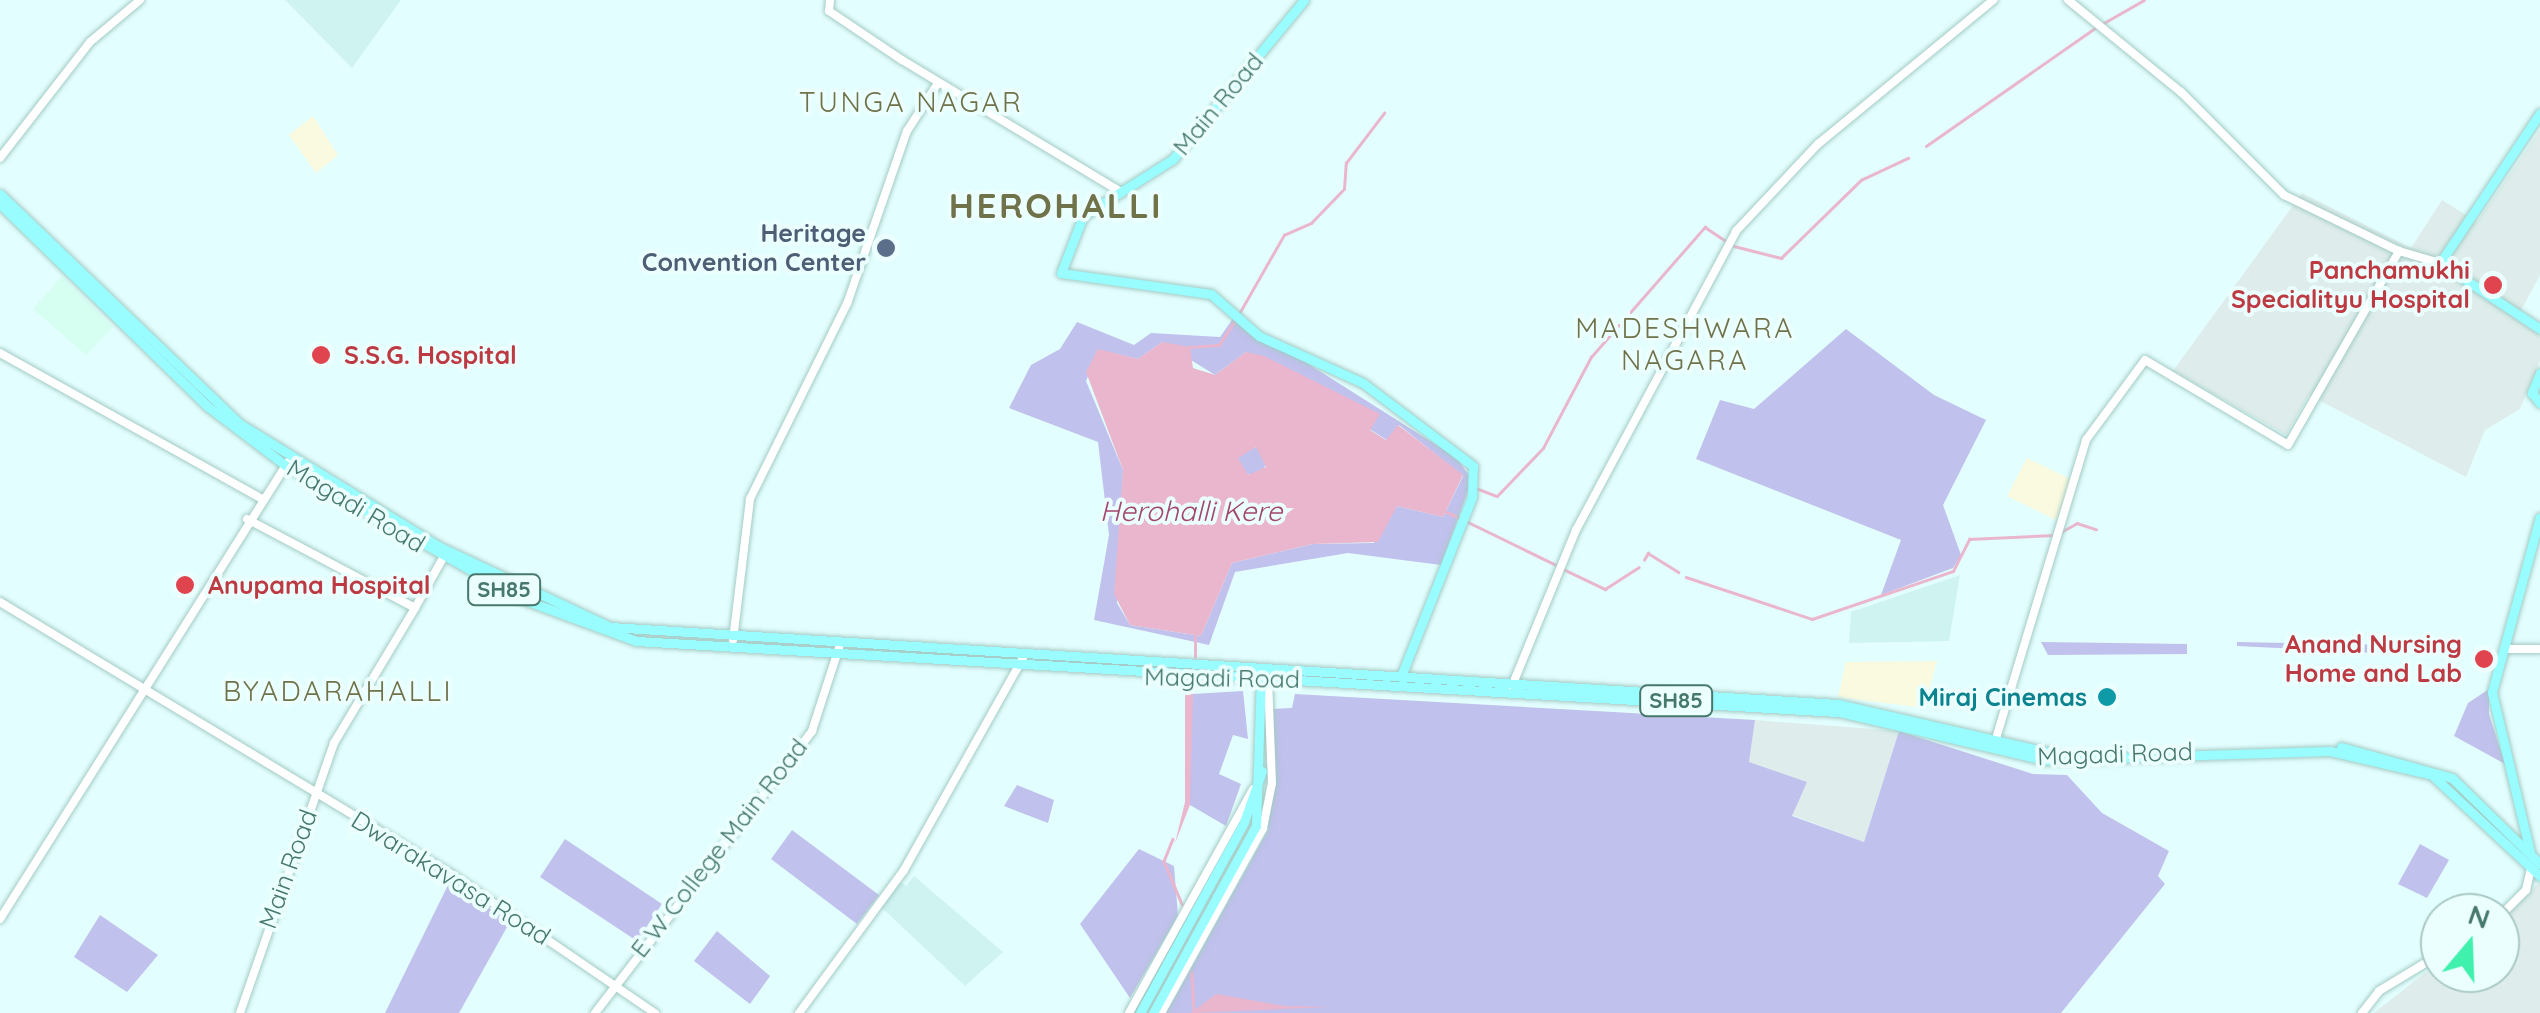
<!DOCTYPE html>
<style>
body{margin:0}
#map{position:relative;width:2540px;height:1013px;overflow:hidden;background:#e3fefe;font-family:Quicksand,sans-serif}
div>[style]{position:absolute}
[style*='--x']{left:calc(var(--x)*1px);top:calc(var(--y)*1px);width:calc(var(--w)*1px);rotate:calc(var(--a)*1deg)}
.residential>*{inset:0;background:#cef3f1}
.commercial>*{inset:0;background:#d6fff2}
.industrial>*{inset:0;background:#deedeb}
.education>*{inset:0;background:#f9fadf}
.green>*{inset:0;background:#c0c1ec}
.round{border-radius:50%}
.water>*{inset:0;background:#e9b6cd}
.stream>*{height:2.5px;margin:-1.25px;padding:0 1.25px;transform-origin:1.25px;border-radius:1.25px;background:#e9b6cd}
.roads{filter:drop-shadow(0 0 2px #a3cbc5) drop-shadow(0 0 2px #a3cbc5)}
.minor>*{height:8px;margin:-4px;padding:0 4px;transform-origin:4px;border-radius:4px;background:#fff}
.major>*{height:9px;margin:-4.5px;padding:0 4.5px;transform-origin:4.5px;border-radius:4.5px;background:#99fcff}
.dots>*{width:28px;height:28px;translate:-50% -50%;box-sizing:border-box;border:5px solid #ebffff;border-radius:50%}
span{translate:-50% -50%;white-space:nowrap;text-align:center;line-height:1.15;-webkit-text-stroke:8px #ebffff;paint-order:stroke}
.shield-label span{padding:2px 8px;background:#ebffff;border:2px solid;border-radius:8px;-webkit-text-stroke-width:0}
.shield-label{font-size:22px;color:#47786c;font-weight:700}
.street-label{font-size:25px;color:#47786c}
.service-label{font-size:25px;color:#4e5e75;font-weight:700}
.right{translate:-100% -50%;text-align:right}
.health-label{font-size:25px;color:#be3a42;font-weight:700}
.left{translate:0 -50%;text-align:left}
.culture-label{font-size:25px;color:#0d838f;font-weight:700}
.neighbourhood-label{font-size:28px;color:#70724a;letter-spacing:2.5px}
.water-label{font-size:28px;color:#a3476f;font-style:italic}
.district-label{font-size:35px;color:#70724a;font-weight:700;letter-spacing:2.5px}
.north{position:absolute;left:2420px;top:893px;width:100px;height:100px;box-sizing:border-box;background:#ebffff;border:2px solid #a9c9c4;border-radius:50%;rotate:19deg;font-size:28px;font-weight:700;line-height:40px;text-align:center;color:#47786c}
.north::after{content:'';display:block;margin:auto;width:35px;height:45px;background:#3ff1ad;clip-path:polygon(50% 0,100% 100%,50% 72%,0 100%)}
</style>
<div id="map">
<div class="residential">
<i style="clip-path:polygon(285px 0,401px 0,352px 68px)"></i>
<i style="clip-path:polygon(1960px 575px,1949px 641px,1849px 643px,1851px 612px)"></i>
<i style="clip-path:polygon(914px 876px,1003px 952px,965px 986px,880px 906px,898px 880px,906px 886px)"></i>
</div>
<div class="commercial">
<i style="clip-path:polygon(62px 276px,113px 327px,86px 355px,33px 309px)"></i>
</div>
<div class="industrial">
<i style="clip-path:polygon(2540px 130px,2540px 275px,2516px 320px,2540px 335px,2540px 361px,2520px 409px,2485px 430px,2466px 477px,2309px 395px,2286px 435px,2173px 371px,2302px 193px,2411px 248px,2442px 200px,2477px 222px)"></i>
<i style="clip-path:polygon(1755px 720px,1899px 731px,1864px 842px,1792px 815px,1749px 762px)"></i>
<i style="clip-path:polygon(2540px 882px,2540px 1013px,2374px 1013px,2440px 961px,2440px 973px,2500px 973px,2500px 919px)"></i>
</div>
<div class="education">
<i style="clip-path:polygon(313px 116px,338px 155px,316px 173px,289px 135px)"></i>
<i style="clip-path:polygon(2027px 458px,2072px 480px,2056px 520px,2007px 496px)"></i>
<i style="clip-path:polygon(1937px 661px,1924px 708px,1838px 697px,1846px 662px)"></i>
</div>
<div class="green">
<i style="clip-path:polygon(evenodd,1234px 317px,1457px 458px,1472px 480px,1441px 565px,1348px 553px,1235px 572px,1209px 645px,1094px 620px,1109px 535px,1098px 442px,1009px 408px,1031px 365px,1060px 349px,1077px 322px,1134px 345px,1151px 333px,1220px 337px,1234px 317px,1162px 342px,1215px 375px,1246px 352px,1387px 440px,1399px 425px,1463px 476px,1443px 517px,1397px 506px,1374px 543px,1313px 544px,1232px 563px,1201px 636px,1130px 625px,1117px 603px,1123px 470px,1086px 381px,1099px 350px,1138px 359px,1162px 342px)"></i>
<i style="clip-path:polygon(1846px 329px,1934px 395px,1986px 420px,1943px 505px,1961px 555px,1953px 568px,1881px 595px,1901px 540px,1696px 459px,1720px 400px,1754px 409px)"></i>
<i class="round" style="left:1238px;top:447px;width:28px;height:28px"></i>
<i style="clip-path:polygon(2041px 642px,2187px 644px,2187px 654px,2048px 655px)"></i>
<i style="clip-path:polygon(2399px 645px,2394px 654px,2237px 646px,2237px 642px)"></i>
<i style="clip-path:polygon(2489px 689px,2489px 714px,2505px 764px,2454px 736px,2468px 703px)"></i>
<i style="clip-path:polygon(1243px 691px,1248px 739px,1233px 735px,1219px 774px,1241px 784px,1226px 826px,1190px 805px,1185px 729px,1193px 694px)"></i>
<i style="clip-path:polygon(1295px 694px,1755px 720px,1749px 762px,1807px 782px,1792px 816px,1864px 842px,1899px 731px,2033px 774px,2067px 775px,2102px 813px,2169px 851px,2158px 876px,2165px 884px,2061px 1013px,1166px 1013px,1268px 830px,1272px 709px,1292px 708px)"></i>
<i style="clip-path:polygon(1017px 785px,1054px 800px,1048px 823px,1004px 806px)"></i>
<i style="clip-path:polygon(792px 830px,879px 895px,857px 924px,771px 859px)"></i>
<i style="clip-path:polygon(565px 839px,662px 904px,637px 941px,540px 877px)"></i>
<i style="clip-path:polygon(2420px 844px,2449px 860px,2427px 898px,2398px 884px)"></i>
<i style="clip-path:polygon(1139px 849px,1174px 866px,1178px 916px,1130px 998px,1080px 924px)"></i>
<i style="clip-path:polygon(450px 881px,511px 920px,459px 1013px,385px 1013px)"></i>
<i style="clip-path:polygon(100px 915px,158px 955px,127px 992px,74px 957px)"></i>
<i style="clip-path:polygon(717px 931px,770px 976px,750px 1004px,694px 961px)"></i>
</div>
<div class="water">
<i style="clip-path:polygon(evenodd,1162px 342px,1190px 347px,1193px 368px,1215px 375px,1246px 352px,1264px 356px,1380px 414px,1370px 430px,1386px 440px,1398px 425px,1463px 475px,1443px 517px,1397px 506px,1378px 542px,1313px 544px,1232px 563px,1201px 636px,1130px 625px,1114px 594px,1123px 470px,1086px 372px,1098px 349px,1138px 359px,1162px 342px,1256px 447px,1266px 467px,1248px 475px,1238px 458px,1256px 447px)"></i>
<i style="clip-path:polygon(1185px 691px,1193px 694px,1190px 805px,1175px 843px,1185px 802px)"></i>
<i style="clip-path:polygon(1216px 994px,1285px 1006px,1330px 1007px,1191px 1013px)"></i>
</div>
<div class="stream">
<i style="--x:2102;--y:24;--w:48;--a:-29.7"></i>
<i style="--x:1926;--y:146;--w:206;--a:-34.9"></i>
<i style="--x:1734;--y:246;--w:49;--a:14.3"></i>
<i style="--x:1781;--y:258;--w:112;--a:-44.3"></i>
<i style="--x:1861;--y:180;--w:52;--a:-25.1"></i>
<i style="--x:1240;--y:312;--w:89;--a:-60.3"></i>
<i style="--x:1284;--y:235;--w:30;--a:-24"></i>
<i style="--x:1311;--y:223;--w:47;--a:-45.9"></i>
<i style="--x:1344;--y:189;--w:26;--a:-86"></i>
<i style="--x:1346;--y:163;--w:63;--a:-52.8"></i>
<i style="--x:1189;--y:347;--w:30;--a:-4"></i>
<i style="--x:1219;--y:345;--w:31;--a:-57"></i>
<i style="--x:1476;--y:488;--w:22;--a:21"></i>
<i style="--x:1497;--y:496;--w:66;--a:-46.2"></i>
<i style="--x:1543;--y:448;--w:103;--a:-62.2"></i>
<i style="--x:1591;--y:357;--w:173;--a:-48.8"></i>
<i style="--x:1705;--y:227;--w:27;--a:34"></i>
<i style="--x:1446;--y:512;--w:13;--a:23"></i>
<i style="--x:1468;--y:522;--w:98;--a:26"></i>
<i style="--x:2061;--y:532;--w:18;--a:-29"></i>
<i style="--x:2077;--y:523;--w:20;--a:18"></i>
<i style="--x:1644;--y:560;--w:8;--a:-60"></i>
<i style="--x:1648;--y:553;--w:36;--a:32"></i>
<i style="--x:1563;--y:569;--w:47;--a:25.5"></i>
<i style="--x:1605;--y:589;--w:40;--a:-32.9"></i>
<i style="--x:1686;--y:577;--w:133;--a:18.4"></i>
<i style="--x:1812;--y:619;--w:149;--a:-18.8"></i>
<i style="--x:1953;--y:571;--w:36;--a:-63"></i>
<i style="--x:1969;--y:539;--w:85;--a:-2.7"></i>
<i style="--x:1195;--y:657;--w:21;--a:-90"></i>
<i style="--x:1173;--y:839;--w:24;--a:112"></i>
<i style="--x:1164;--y:861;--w:47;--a:67.3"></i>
<i style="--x:1192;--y:972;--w:41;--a:87.2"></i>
</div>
<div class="roads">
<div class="minor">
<i style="--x:830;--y:0;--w:11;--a:95"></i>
<i style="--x:829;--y:11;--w:88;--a:33.9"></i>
<i style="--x:902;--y:60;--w:253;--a:31.1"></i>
<i style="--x:2068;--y:0;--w:146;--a:39.2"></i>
<i style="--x:2181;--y:92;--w:146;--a:45"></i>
<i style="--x:2284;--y:195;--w:128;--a:26"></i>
<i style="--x:0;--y:158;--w:147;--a:-52.2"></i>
<i style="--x:90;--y:42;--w:65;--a:-40"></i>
<i style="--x:0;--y:353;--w:298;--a:29.1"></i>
<i style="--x:247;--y:519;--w:190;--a:27.9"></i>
<i style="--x:415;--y:608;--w:57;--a:-60.8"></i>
<i style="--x:0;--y:602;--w:527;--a:31.09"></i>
<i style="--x:451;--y:874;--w:247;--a:34.3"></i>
<i style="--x:733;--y:640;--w:142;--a:-83.1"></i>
<i style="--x:750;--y:499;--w:218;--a:-63.6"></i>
<i style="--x:847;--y:304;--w:183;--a:-70.9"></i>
<i style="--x:907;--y:131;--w:57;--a:-57.1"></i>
<i style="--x:2504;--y:649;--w:36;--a:0"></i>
<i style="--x:1512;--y:686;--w:169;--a:-67.7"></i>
<i style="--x:1576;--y:530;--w:339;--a:-61.8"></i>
<i style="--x:1736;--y:231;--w:120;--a:-46.7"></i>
<i style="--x:1818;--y:144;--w:227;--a:-39.4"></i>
<i style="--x:1994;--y:745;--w:319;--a:-73.2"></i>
<i style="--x:2086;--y:440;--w:99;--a:-53.6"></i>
<i style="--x:2145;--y:360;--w:166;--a:30.7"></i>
<i style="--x:2288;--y:445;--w:224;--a:-60.2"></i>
<i style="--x:2399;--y:251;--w:43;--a:16.3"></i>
<i style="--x:2500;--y:916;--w:37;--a:-45"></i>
<i style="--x:2526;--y:890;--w:23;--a:-77"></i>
<i style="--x:0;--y:919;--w:540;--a:-57.78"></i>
<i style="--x:240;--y:1013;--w:286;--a:-70.8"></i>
<i style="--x:334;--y:743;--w:157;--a:-59"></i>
<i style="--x:595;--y:1013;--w:356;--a:-52.4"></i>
<i style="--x:812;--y:731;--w:90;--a:-72"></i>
<i style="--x:799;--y:1013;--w:177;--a:-53.7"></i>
<i style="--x:904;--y:870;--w:243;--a:-60.7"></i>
<i style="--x:1129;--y:1013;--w:256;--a:-61"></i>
<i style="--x:1161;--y:1013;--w:211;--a:-61.1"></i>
<i style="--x:1263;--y:828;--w:46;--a:-78.7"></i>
<i style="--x:1272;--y:783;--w:102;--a:-92.2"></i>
<i style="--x:2362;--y:1013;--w:28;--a:-52"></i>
<i style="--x:2379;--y:991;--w:71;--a:-31.2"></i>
</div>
<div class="major">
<i style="--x:1304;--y:0;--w:206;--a:129.5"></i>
<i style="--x:1173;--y:159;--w:107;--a:147.7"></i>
<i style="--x:1083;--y:216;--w:61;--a:111.1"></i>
<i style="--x:1061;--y:273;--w:151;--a:8"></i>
<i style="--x:1211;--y:294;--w:64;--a:41.2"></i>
<i style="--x:1259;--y:336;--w:114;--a:24.3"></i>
<i style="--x:1363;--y:383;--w:138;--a:37"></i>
<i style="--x:1473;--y:466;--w:31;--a:92"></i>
<i style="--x:1472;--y:497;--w:193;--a:111.6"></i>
<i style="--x:2540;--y:113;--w:180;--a:123.7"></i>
<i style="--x:2440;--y:263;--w:120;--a:33.4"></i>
<i style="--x:0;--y:194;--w:332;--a:43.8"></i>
<i style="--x:240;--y:424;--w:233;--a:31.6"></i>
<i style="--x:438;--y:546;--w:190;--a:25.2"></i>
<i style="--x:610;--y:627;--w:1230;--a:3.59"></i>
<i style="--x:1838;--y:704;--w:224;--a:12.9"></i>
<i style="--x:0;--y:204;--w:289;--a:44.3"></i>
<i style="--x:207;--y:406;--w:98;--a:37.1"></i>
<i style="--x:285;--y:465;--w:272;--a:29.5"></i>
<i style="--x:522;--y:599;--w:121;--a:20.2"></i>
<i style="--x:636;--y:641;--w:1205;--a:3.38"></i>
<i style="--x:1839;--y:712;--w:210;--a:13.2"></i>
<i style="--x:2043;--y:760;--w:287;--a:-1.8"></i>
<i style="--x:2330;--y:751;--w:105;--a:13.2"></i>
<i style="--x:2432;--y:775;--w:148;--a:43.1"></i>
<i style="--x:2540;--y:373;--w:22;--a:112"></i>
<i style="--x:2532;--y:393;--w:13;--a:51"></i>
<i style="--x:2341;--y:747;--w:115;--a:15.6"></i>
<i style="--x:2452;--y:778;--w:123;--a:44.3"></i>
<i style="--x:2530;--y:852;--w:164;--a:-103.4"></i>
<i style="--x:2492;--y:692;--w:181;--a:-74.7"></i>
<i style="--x:1140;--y:1013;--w:217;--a:-61.4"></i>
<i style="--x:1244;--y:822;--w:54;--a:-70.6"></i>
<i style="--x:1153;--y:1013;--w:213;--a:-61.2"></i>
<i style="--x:1256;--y:826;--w:147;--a:-88.1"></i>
</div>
</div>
<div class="dots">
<i style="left:886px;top:248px;background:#5c6f8a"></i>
<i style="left:2493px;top:285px;background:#e0444e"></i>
<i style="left:321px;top:355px;background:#e0444e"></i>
<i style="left:185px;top:585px;background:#e0444e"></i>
<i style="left:2484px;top:659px;background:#e0444e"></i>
<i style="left:2107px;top:697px;background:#0f9aa8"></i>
</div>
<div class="shield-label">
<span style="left:504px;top:590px">SH85</span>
<span style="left:1676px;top:701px">SH85</span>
</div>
<div class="street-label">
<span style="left:1218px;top:104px;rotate:-50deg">Main Road</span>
<span style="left:356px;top:506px;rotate:31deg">Magadi Road</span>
<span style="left:1222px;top:678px;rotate:1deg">Magadi Road</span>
<span style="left:2115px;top:754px;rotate:-2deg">Magadi Road</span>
<span style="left:719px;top:848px;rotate:-52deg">E W College Main Road</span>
<span style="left:288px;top:869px;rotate:-70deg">Main Road</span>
<span style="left:451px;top:878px;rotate:32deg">Dwarakavasa Road</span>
</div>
<div class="service-label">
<span class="right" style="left:866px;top:248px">Heritage<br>Convention Center</span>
</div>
<div class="health-label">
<span class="right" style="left:2470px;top:285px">Panchamukhi<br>Specialityu Hospital</span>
<span class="left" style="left:344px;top:355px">S.S.G. Hospital</span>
<span class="left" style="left:208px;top:585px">Anupama Hospital</span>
<span class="right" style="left:2462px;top:659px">Anand Nursing<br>Home and Lab</span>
</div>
<div class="culture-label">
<span class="right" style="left:2087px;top:697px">Miraj Cinemas</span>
</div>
<div class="neighbourhood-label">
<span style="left:911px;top:102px">TUNGA NAGAR</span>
<span style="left:1685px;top:344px">MADESHWARA<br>NAGARA</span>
<span style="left:338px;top:691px">BYADARAHALLI</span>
</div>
<div class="water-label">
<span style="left:1191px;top:511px">Herohalli Kere</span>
</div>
<div class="district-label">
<span style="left:1056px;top:205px">HEROHALLI</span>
</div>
<div class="north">N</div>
</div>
